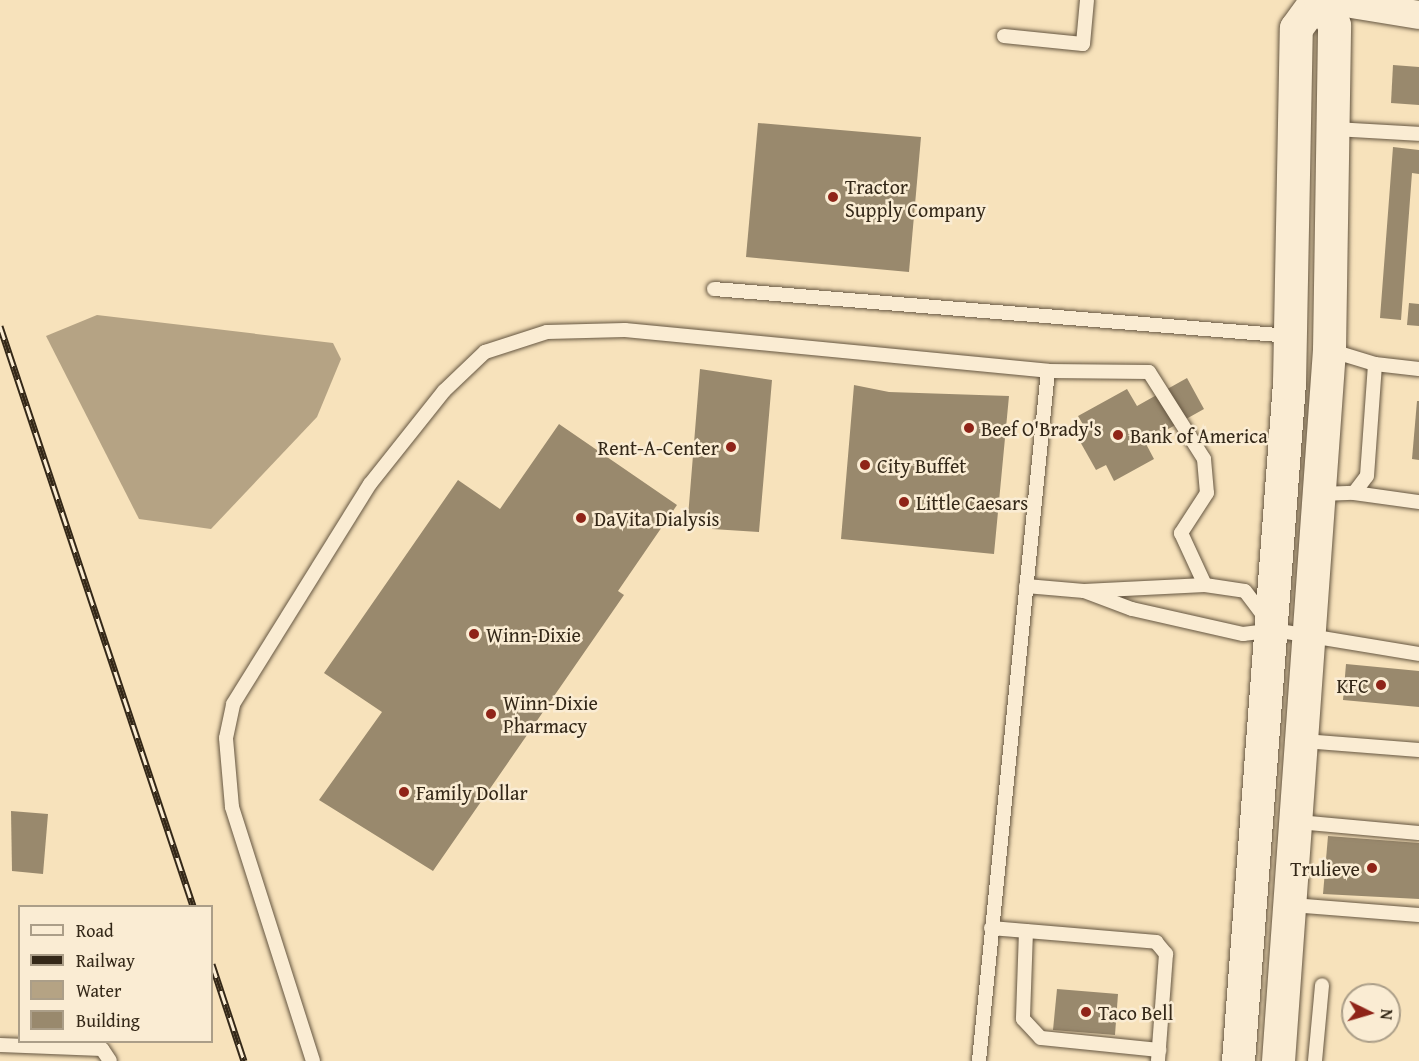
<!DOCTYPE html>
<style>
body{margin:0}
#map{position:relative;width:1419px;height:1061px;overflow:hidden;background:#f7e2bb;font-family:"Gentium Book Plus",serif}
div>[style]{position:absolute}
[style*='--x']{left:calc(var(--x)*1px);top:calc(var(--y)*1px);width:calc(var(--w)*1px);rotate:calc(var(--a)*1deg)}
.water>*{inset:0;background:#b5a384}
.building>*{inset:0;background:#99896d}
.roads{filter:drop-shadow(0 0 2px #655641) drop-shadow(0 0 2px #655641)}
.lane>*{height:14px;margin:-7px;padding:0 7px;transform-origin:7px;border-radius:7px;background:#faecd3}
.street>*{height:28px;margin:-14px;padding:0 14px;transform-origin:14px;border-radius:14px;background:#faecd3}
.secondary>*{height:33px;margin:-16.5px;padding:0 16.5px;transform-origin:16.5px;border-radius:16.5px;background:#faecd3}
.rail>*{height:7px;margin-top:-3.5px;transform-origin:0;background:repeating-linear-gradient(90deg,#faecd3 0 14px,#342818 0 28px);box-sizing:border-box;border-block:2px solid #342818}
.dots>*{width:16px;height:16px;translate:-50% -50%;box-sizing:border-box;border:3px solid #faecd3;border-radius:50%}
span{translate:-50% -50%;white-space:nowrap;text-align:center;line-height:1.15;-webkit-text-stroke:5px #faecd3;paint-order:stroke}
.poi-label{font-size:20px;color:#342818}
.left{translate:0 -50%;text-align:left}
.right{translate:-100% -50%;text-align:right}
.legend{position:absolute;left:18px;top:905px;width:195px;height:138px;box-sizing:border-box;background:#faecd3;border:2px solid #ab9e88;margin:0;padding:8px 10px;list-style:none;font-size:18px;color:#342818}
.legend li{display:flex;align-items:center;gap:12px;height:30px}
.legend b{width:30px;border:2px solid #ab9e88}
.north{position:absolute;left:1341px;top:983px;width:60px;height:60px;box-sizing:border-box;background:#faecd3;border:2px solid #ab9e88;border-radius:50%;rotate:95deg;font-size:16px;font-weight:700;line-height:24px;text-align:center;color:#342818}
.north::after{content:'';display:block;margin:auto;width:21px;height:27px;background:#8f2418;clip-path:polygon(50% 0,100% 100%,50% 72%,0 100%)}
</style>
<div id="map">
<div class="water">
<i style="clip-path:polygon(97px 315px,333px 343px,341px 359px,317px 417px,211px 529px,139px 519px,46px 336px)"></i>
</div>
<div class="building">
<i style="clip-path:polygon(1393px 65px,1419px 67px,1419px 105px,1391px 103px)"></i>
<i style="clip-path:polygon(758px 123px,921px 137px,909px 272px,746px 257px)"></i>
<i style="clip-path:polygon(1393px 147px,1419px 150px,1419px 174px,1412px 173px,1401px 320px,1380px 318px)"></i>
<i style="clip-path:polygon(1409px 303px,1419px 304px,1419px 326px,1407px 325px)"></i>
<i style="clip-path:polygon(700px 369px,772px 380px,759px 532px,712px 529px,713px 519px,688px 517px)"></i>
<i style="clip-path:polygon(1187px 378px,1204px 409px,1145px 442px,1154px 459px,1114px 481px,1106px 465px,1096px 470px,1078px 438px,1088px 433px,1078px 416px,1127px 389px,1137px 406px)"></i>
<i style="clip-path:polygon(854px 385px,889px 392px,1009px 396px,994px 554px,841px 539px)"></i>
<i style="clip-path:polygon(1417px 401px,1419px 401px,1419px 460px,1412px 459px)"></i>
<i style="clip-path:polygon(559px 424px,677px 505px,618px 591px,624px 595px,433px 871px,319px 800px,382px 712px,324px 673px,458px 480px,500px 509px)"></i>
<i style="clip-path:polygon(1346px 664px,1419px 671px,1419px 707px,1343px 700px)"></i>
<i style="clip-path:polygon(11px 811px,48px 814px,43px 874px,12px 871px)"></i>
<i style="clip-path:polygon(1328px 836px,1419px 843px,1419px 899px,1323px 894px)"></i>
<i style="clip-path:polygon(1057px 989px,1118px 994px,1115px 1035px,1053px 1030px)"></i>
</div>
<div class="roads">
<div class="lane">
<i style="--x:1004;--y:36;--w:79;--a:5.8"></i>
<i style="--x:1083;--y:44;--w:44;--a:-84.8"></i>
<i style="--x:1333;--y:129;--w:86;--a:3.3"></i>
<i style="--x:714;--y:289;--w:578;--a:4.66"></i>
<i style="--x:1375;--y:364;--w:44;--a:6.5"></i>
<i style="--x:1354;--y:493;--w:66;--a:7.9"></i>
<i style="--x:1320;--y:494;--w:34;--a:-2"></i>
<i style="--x:1354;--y:493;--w:21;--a:-53"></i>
<i style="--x:1367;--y:476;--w:112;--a:-85.9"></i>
<i style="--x:1375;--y:364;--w:48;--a:-163.1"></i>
<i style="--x:1026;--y:586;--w:58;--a:4.9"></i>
<i style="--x:1084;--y:591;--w:121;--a:-2.8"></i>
<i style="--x:1205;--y:585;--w:40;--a:8.5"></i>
<i style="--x:1245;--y:591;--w:36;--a:53"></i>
<i style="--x:1084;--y:591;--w:51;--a:20.6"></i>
<i style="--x:1132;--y:609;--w:114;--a:12.7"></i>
<i style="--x:1243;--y:634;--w:31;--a:-7"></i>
<i style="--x:1274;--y:630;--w:147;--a:9.4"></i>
<i style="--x:1304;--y:741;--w:115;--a:4.5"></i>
<i style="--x:1298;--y:822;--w:121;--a:5.2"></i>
<i style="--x:1292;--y:905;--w:127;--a:4.5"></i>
<i style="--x:991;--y:928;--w:166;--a:4.8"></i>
<i style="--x:1156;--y:942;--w:16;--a:50"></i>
<i style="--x:1166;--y:954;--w:107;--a:94.3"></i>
<i style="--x:1026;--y:931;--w:88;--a:92"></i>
<i style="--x:1023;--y:1019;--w:26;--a:47"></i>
<i style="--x:1041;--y:1038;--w:119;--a:5.8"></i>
<i style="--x:0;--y:1045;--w:102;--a:2.2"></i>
<i style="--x:102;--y:1049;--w:14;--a:56"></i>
<i style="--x:313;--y:1061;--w:267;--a:-107.7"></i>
<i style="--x:232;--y:807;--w:69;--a:-95"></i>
<i style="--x:226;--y:738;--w:35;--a:-78"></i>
<i style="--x:233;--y:704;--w:259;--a:-58.1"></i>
<i style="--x:370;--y:484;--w:119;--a:-51.5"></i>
<i style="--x:444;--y:391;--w:57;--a:-43.6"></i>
<i style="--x:485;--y:352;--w:65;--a:-17.9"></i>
<i style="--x:547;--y:332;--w:78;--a:-1.5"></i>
<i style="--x:625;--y:330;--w:425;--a:5.5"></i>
<i style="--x:1048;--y:371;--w:101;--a:0.6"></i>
<i style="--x:1149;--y:372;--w:103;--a:57.7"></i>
<i style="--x:1204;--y:459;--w:34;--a:85"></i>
<i style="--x:1207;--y:493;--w:48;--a:123"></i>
<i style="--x:1181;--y:533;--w:57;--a:65.2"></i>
<i style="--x:979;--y:1061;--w:693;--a:-84.29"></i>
<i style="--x:1315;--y:1061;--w:76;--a:-84.7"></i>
</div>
<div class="street">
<i style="--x:1327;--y:0;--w:93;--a:9.3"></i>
</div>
<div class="secondary">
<i style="--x:1238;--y:1061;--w:680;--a:-85.7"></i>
<i style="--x:1289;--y:383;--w:355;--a:-88.9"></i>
<i style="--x:1296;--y:28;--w:34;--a:-54"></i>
<i style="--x:1278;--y:1061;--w:713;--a:-85.9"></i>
<i style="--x:1329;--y:350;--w:325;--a:-89.1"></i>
<i style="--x:1334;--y:25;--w:29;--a:-119"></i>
</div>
</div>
<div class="rail">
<i style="--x:0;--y:326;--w:611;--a:71.59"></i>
<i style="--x:212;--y:964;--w:102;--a:71.7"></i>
</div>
<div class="dots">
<i style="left:833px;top:197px;background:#8f2418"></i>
<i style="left:969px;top:428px;background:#8f2418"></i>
<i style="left:1118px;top:435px;background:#8f2418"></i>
<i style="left:731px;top:447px;background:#8f2418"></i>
<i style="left:865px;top:465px;background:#8f2418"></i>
<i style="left:904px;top:502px;background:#8f2418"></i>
<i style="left:581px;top:518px;background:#8f2418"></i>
<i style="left:474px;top:634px;background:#8f2418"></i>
<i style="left:1381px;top:685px;background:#8f2418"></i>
<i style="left:491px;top:714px;background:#8f2418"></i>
<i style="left:404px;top:792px;background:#8f2418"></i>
<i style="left:1372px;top:868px;background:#8f2418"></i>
<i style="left:1086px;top:1012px;background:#8f2418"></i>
</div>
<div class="poi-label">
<span class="left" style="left:845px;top:198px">Tractor<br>Supply Company</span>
<span class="left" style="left:981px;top:428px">Beef O'Brady's</span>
<span class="left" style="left:1130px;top:435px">Bank of America</span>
<span class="right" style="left:719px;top:447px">Rent-A-Center</span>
<span class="left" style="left:877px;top:465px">City Buffet</span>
<span class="left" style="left:916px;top:502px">Little Caesars</span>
<span class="left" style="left:594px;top:518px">DaVita Dialysis</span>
<span class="left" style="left:486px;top:634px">Winn-Dixie</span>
<span class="right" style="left:1369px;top:685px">KFC</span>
<span class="left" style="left:503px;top:714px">Winn-Dixie<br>Pharmacy</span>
<span class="left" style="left:416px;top:792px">Family Dollar</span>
<span class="right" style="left:1360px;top:868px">Trulieve</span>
<span class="left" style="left:1098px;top:1012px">Taco Bell</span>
</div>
<ul class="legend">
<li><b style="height:8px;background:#faecd3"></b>Road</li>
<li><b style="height:8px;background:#342818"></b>Railway</li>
<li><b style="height:16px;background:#b5a384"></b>Water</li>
<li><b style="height:16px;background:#99896d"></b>Building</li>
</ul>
<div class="north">N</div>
</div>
